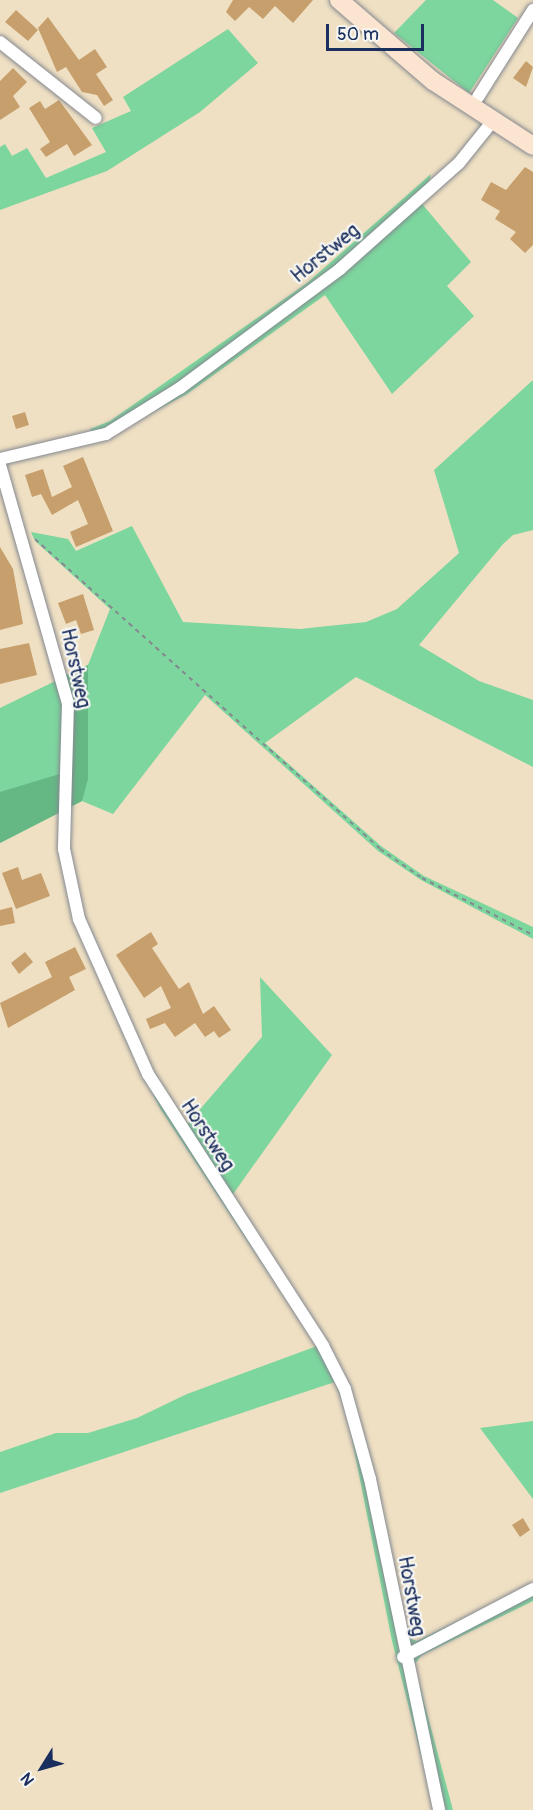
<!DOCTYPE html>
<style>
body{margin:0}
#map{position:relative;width:533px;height:1810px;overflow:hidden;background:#efe0c3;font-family:Pangolin,sans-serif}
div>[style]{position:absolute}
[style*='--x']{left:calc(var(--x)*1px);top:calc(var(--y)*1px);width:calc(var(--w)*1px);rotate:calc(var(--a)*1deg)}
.green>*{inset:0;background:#7cd69d}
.forest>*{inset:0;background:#65b784}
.building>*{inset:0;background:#c69f6c}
.path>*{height:2px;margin-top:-1px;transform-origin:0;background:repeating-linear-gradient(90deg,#858890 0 4.5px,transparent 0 9px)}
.roads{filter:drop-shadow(0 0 2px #858890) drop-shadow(0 0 2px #858890)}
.minor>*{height:12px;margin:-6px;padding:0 6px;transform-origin:6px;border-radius:6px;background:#fff}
.secondary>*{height:18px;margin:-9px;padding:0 9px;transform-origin:9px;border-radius:9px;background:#fce5d0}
span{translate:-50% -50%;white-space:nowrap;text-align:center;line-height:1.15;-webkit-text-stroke:4.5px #f6f6f2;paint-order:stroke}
.street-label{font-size:20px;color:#1b2f5e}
.north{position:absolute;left:12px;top:1738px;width:60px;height:60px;-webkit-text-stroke:4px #f6f6f2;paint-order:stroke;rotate:233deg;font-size:16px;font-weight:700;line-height:24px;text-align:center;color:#1b2f5e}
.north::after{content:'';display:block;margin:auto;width:21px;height:27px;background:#1b2f5e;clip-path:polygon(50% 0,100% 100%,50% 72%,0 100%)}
.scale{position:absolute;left:326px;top:24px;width:98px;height:27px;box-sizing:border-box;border:3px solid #1b2f5e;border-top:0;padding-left:8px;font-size:18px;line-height:21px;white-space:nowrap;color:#1b2f5e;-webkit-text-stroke:4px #f6f6f2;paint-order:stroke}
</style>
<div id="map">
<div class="green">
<i style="clip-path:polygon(426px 0,493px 0,518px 18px,469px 93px,394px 33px)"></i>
<i style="clip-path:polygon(228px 29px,258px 63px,200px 112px,107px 171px,0 210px,0 147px,5px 144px,12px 156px,27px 148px,46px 178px,106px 152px,92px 128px,131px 111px,123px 97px)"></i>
<i style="clip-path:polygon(431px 174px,423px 205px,471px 262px,447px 286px,474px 316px,392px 394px,325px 295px,187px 394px,95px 443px,90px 429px,110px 421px,307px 283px)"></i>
<i style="clip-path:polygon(533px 380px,533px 530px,513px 535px,503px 544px,419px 645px,479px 681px,533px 700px,533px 767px,356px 677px,265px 743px,381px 846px,424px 876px,533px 927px,533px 939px,421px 880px,378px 851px,205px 695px,113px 814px,82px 801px,0 843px,0 708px,88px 665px,110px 609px,35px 541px,31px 532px,68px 539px,76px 551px,132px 526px,183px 622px,300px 629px,366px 622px,397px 609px,459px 553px,434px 470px)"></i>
<i style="clip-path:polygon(260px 977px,332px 1055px,231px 1197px,328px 1344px,406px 1637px,417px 1641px,533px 1585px,533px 1601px,422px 1655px,414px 1665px,453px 1810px,435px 1810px,392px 1641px,347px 1414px,335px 1382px,0 1493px,0 1452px,56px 1433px,88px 1433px,137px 1418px,187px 1394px,317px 1346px,161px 1110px,126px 1041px,138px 1043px,184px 1128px,262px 1037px)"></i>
<i style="clip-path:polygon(533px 1421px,533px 1499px,480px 1428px)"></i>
</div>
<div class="forest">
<i style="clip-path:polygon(88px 665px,88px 779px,82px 801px,0 843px,0 792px,63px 773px,64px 706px,58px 678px)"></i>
</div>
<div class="building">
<i style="clip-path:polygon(233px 0,313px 0,293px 23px,275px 6px,263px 19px,249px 7px,235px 21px,226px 12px)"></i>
<i style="clip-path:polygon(16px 10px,38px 30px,28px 41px,5px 22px)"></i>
<i style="clip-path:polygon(48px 17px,79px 60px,95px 49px,107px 67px,96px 74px,113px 100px,104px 106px,97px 95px,82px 92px,66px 67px,57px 72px,38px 28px)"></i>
<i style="clip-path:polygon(526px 61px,533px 67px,526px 87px,513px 78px)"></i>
<i style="clip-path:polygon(13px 68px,27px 82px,13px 96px,20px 107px,0 120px,0 81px)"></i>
<i style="clip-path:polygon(59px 100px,92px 145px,74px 156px,67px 144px,46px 157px,40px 149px,50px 142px,29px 108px,40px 101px,45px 109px)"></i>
<i style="clip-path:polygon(525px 167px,533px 172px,533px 245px,525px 253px,510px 239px,516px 232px,495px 219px,500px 211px,481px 200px,491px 182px,506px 190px)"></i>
<i style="clip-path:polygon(25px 412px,29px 425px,16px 429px,12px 416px)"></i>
<i style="clip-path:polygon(83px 457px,113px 531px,76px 547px,70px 532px,88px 524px,78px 500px,52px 515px,41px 494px,32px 497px,25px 475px,43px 469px,52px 497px,72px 487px,63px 466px)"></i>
<i style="clip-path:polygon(0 547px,13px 569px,23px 624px,0 630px)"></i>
<i style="clip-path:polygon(83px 594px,94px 630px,81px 634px,76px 620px,66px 624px,58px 603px)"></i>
<i style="clip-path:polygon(29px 643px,37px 675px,0 684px,0 649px)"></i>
<i style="clip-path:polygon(18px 867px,22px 880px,41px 873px,50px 896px,16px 909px,2px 873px)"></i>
<i style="clip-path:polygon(12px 907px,15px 923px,0 926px,0 910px)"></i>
<i style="clip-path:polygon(151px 932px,158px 944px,152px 948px,179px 989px,189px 982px,203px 1014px,214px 1006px,231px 1030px,219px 1038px,214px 1031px,205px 1037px,195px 1023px,175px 1037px,165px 1023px,150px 1029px,146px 1019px,171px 1008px,161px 986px,144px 998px,116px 955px)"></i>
<i style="clip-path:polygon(75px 947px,86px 969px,69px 977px,75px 990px,8px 1028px,0 1003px,52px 977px,45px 962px)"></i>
<i style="clip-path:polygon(25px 952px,33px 962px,19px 974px,11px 963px)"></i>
<i style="clip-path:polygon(523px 1518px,530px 1530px,520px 1537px,512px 1525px)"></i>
</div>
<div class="path">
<i style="--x:35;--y:539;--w:464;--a:41.9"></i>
<i style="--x:380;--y:849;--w:51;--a:34.6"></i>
<i style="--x:422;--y:878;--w:125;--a:27.2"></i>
</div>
<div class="roads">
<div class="minor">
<i style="--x:0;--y:42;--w:122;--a:38.4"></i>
<i style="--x:478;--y:97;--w:103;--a:-57.7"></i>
<i style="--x:0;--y:459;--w:109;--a:-13.3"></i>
<i style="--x:106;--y:434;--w:87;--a:-31.9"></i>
<i style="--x:180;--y:388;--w:199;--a:-36.6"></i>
<i style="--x:340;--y:269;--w:159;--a:-41.7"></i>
<i style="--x:459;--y:163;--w:53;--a:-51.2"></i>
<i style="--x:0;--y:465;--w:248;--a:74.1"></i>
<i style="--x:68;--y:703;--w:146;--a:91.6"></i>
<i style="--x:64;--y:849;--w:72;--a:77.9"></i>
<i style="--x:79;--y:919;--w:170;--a:66"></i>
<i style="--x:148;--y:1074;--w:323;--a:57.2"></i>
<i style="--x:323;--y:1346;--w:48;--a:62.9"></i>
<i style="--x:345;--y:1389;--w:93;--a:74.5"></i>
<i style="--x:370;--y:1479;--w:338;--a:78.2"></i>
<i style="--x:403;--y:1657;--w:147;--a:-27.6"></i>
</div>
<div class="secondary">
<i style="--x:339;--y:0;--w:124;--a:40.8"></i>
<i style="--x:433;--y:81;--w:119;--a:33"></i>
</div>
</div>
<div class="street-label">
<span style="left:325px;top:253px;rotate:-39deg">Horstweg</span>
<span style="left:76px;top:668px;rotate:78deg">Horstweg</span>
<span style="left:208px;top:1135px;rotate:57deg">Horstweg</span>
<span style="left:412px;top:1596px;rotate:80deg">Horstweg</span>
</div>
<div class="north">N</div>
<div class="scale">50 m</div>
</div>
